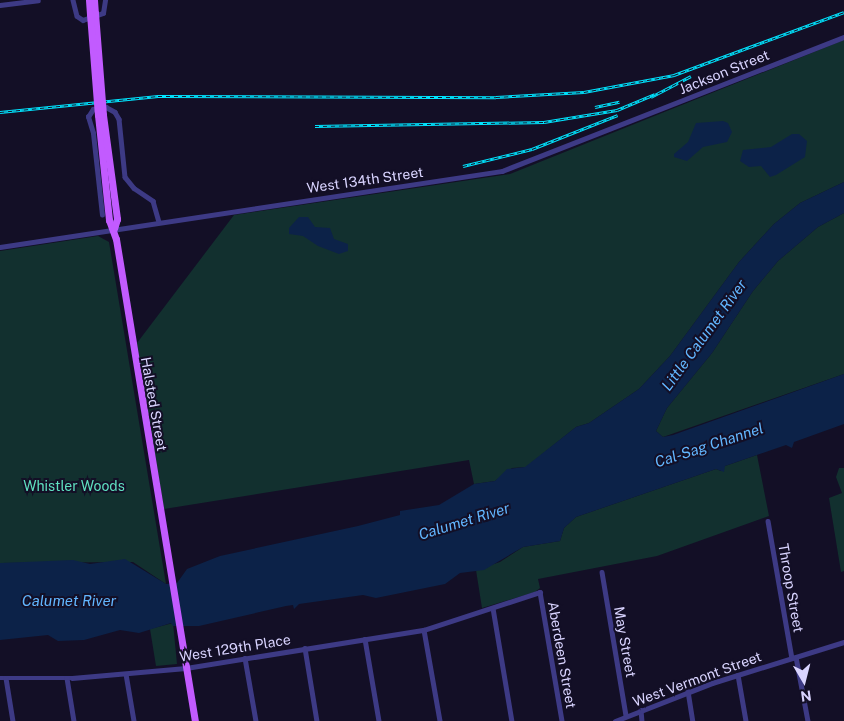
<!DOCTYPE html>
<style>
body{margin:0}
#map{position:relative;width:844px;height:721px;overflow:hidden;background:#130f26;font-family:"Public Sans",sans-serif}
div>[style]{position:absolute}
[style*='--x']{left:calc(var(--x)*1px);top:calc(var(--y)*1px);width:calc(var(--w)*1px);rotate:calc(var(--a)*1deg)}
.green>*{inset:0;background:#12302f}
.water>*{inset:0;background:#0c2248}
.minor>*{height:4.5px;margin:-2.25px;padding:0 2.25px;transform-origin:2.25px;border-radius:2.25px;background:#3d3a85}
.tertiary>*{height:5px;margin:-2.5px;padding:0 2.5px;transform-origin:2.5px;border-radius:2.5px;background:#3d3a85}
.primary>*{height:7px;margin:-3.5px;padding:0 3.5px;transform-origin:3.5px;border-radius:3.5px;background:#c25bff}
.rail>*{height:3px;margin-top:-1.5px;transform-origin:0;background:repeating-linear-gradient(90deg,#130f26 0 4px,#00e5ff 0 8px);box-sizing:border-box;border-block:1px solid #00e5ff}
.primary-bridge>*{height:7px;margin:-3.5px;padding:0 3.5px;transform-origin:3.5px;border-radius:3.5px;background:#c25bff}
span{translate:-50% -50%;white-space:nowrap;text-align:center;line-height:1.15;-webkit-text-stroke:4px #130f26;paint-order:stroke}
.street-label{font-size:14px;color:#d9d4ff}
.park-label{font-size:14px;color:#5fe0c0}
.water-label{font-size:15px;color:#62b6ff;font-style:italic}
.north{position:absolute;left:779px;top:656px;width:50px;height:50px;-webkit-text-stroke:4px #130f26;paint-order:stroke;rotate:172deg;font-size:14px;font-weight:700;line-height:20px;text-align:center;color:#d9d4ff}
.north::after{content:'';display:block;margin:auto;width:18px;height:22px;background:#d9d4ff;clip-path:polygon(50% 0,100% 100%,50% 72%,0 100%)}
</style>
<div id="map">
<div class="green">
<i style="clip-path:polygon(844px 40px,844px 182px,800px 203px,774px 224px,739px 262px,670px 356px,639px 389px,589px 423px,576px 427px,526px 467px,512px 468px,495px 481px,474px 484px,469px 460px,164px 509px,137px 343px,234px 215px,510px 174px)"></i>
<i style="clip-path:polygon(844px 213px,844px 374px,663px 437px,656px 431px,667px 408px,712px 353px,753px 291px,778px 261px,818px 227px)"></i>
<i style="clip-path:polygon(98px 236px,109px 242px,166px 584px,133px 562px,0 563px,0 251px)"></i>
<i style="clip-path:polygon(757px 455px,769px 516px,657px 556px,538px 579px,540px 588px,535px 592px,482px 608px,476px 570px,500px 562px,523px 547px,560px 541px,564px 528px,576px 517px,716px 469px,721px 471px,725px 466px)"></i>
<i style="clip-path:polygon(839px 468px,844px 468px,844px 571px,841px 572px,829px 498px,842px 493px,836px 477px)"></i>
<i style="clip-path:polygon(173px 623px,177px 664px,156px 666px,150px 629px)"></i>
</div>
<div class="water">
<i style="clip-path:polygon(723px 121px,728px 123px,732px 132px,727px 142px,703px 147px,687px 161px,674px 157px,674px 154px,688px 142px,696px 123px)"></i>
<i style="clip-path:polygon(792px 134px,799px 134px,807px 141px,805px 157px,776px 175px,770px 177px,761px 166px,749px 167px,740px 161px,743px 150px,771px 147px)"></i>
<i style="clip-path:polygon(844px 182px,844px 213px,818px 227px,778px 261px,753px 291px,712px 353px,667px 408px,656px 431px,663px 437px,673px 435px,844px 374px,844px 424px,794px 442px,792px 448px,786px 445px,725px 466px,724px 472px,716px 469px,576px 517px,564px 528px,560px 541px,523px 547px,484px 570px,460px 573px,445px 584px,376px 598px,363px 595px,299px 604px,294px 609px,293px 605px,286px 606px,199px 626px,173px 626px,171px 623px,139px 633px,120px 630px,84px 640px,58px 641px,48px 635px,0 640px,0 563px,73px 560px,90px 564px,125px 559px,166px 584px,177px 583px,187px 569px,220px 556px,358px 526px,400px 515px,400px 511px,439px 505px,474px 484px,495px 481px,507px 469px,525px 467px,576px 427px,589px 423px,639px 389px,670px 356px,739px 262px,774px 224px,800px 203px)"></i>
<i style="clip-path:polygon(299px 217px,308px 217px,315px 227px,330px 228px,334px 239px,348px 244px,348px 251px,339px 254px,318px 246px,303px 236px,289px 234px,289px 228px)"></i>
</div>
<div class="minor">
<i style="--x:73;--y:0;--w:16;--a:76"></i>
<i style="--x:77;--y:16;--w:7;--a:34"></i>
<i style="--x:83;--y:20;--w:21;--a:-19"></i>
<i style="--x:103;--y:13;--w:13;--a:-81"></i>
<i style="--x:0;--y:5;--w:38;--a:-7"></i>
<i style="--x:102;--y:215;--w:82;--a:-96.3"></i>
<i style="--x:93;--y:133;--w:17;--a:-107"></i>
<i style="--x:88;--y:117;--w:9;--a:-58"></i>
<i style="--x:93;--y:109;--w:13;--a:-9"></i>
<i style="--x:106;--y:107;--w:10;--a:29"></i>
<i style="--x:115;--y:112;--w:8;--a:60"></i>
<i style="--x:119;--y:119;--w:58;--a:84.1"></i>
<i style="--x:125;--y:177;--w:14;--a:51"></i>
<i style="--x:134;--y:188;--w:23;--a:34"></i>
<i style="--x:153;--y:201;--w:22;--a:74"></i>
<i style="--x:0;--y:247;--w:508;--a:-8.61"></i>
<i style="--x:502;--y:171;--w:367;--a:-21.4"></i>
<i style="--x:768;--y:521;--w:139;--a:80.1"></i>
<i style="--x:602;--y:572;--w:146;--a:80.5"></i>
<i style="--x:493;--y:608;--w:115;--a:80.5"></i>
<i style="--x:424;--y:630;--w:92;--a:80"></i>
<i style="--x:365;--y:639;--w:83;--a:80.3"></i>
<i style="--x:305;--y:648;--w:74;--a:80.7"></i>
<i style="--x:796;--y:657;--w:65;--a:79.4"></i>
<i style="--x:245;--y:658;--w:64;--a:80.1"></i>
<i style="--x:126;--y:674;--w:48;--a:80.3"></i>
<i style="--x:738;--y:675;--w:47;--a:80.1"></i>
<i style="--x:0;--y:678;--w:72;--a:0"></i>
<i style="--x:72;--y:678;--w:114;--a:-5"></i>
<i style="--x:186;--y:668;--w:241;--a:-9.1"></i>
<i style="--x:424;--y:630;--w:122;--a:-18.1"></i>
<i style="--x:540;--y:592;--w:131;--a:80.3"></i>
<i style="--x:6;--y:678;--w:44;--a:80.8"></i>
<i style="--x:67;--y:678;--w:44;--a:80.8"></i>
<i style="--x:688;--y:691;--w:30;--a:81"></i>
<i style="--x:641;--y:710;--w:11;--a:85"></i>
</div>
<div class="tertiary">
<i style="--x:615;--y:721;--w:104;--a:-21.4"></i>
<i style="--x:712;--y:683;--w:138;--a:-17.3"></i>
</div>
<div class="primary">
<i style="--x:89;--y:0;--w:14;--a:86"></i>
<i style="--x:94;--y:0;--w:13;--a:86"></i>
<i style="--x:98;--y:115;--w:106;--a:84"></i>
<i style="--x:109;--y:220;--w:20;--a:70"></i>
<i style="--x:116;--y:239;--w:488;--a:80.7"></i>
<i style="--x:103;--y:115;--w:105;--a:82.3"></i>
<i style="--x:117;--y:219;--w:10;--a:107"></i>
</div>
<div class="rail">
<i style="--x:651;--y:97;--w:45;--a:-27.7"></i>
<i style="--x:595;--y:107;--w:25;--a:-12"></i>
<i style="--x:0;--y:112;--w:159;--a:-5.8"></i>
<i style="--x:158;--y:96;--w:338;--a:0.2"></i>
<i style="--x:496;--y:97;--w:88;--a:-3.3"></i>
<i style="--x:584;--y:92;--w:92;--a:-10.7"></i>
<i style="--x:674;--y:75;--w:181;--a:-20.3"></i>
<i style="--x:315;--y:126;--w:229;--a:-1"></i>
<i style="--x:544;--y:122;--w:74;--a:-9.3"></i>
<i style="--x:617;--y:110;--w:41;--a:-22.8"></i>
<i style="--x:463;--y:166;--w:71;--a:-13.8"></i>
<i style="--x:532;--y:149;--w:92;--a:-21.6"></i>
</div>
<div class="primary-bridge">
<i style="--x:95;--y:13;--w:102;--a:85.5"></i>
<i style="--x:90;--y:14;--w:101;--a:85.5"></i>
</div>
<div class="street-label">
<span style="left:724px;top:72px;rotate:-22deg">Jackson Street</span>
<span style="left:365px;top:180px;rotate:-8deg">West 134th Street</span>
<span style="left:154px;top:404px;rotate:80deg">Halsted Street</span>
<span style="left:791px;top:588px;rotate:80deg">Throop Street</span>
<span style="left:625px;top:642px;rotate:80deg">May Street</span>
<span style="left:235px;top:648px;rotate:-9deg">West 129th Place</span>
<span style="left:562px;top:655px;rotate:80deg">Aberdeen Street</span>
<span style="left:697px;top:679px;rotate:-20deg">West Vermont Street</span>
</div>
<div class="park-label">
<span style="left:74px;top:486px">Whistler Woods</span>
</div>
<div class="water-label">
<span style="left:704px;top:335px;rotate:-54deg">Little Calumet River</span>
<span style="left:709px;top:445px;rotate:-18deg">Cal-Sag Channel</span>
<span style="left:464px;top:521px;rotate:-17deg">Calumet River</span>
<span style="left:69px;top:601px">Calumet River</span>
</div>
<div class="north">N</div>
</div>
